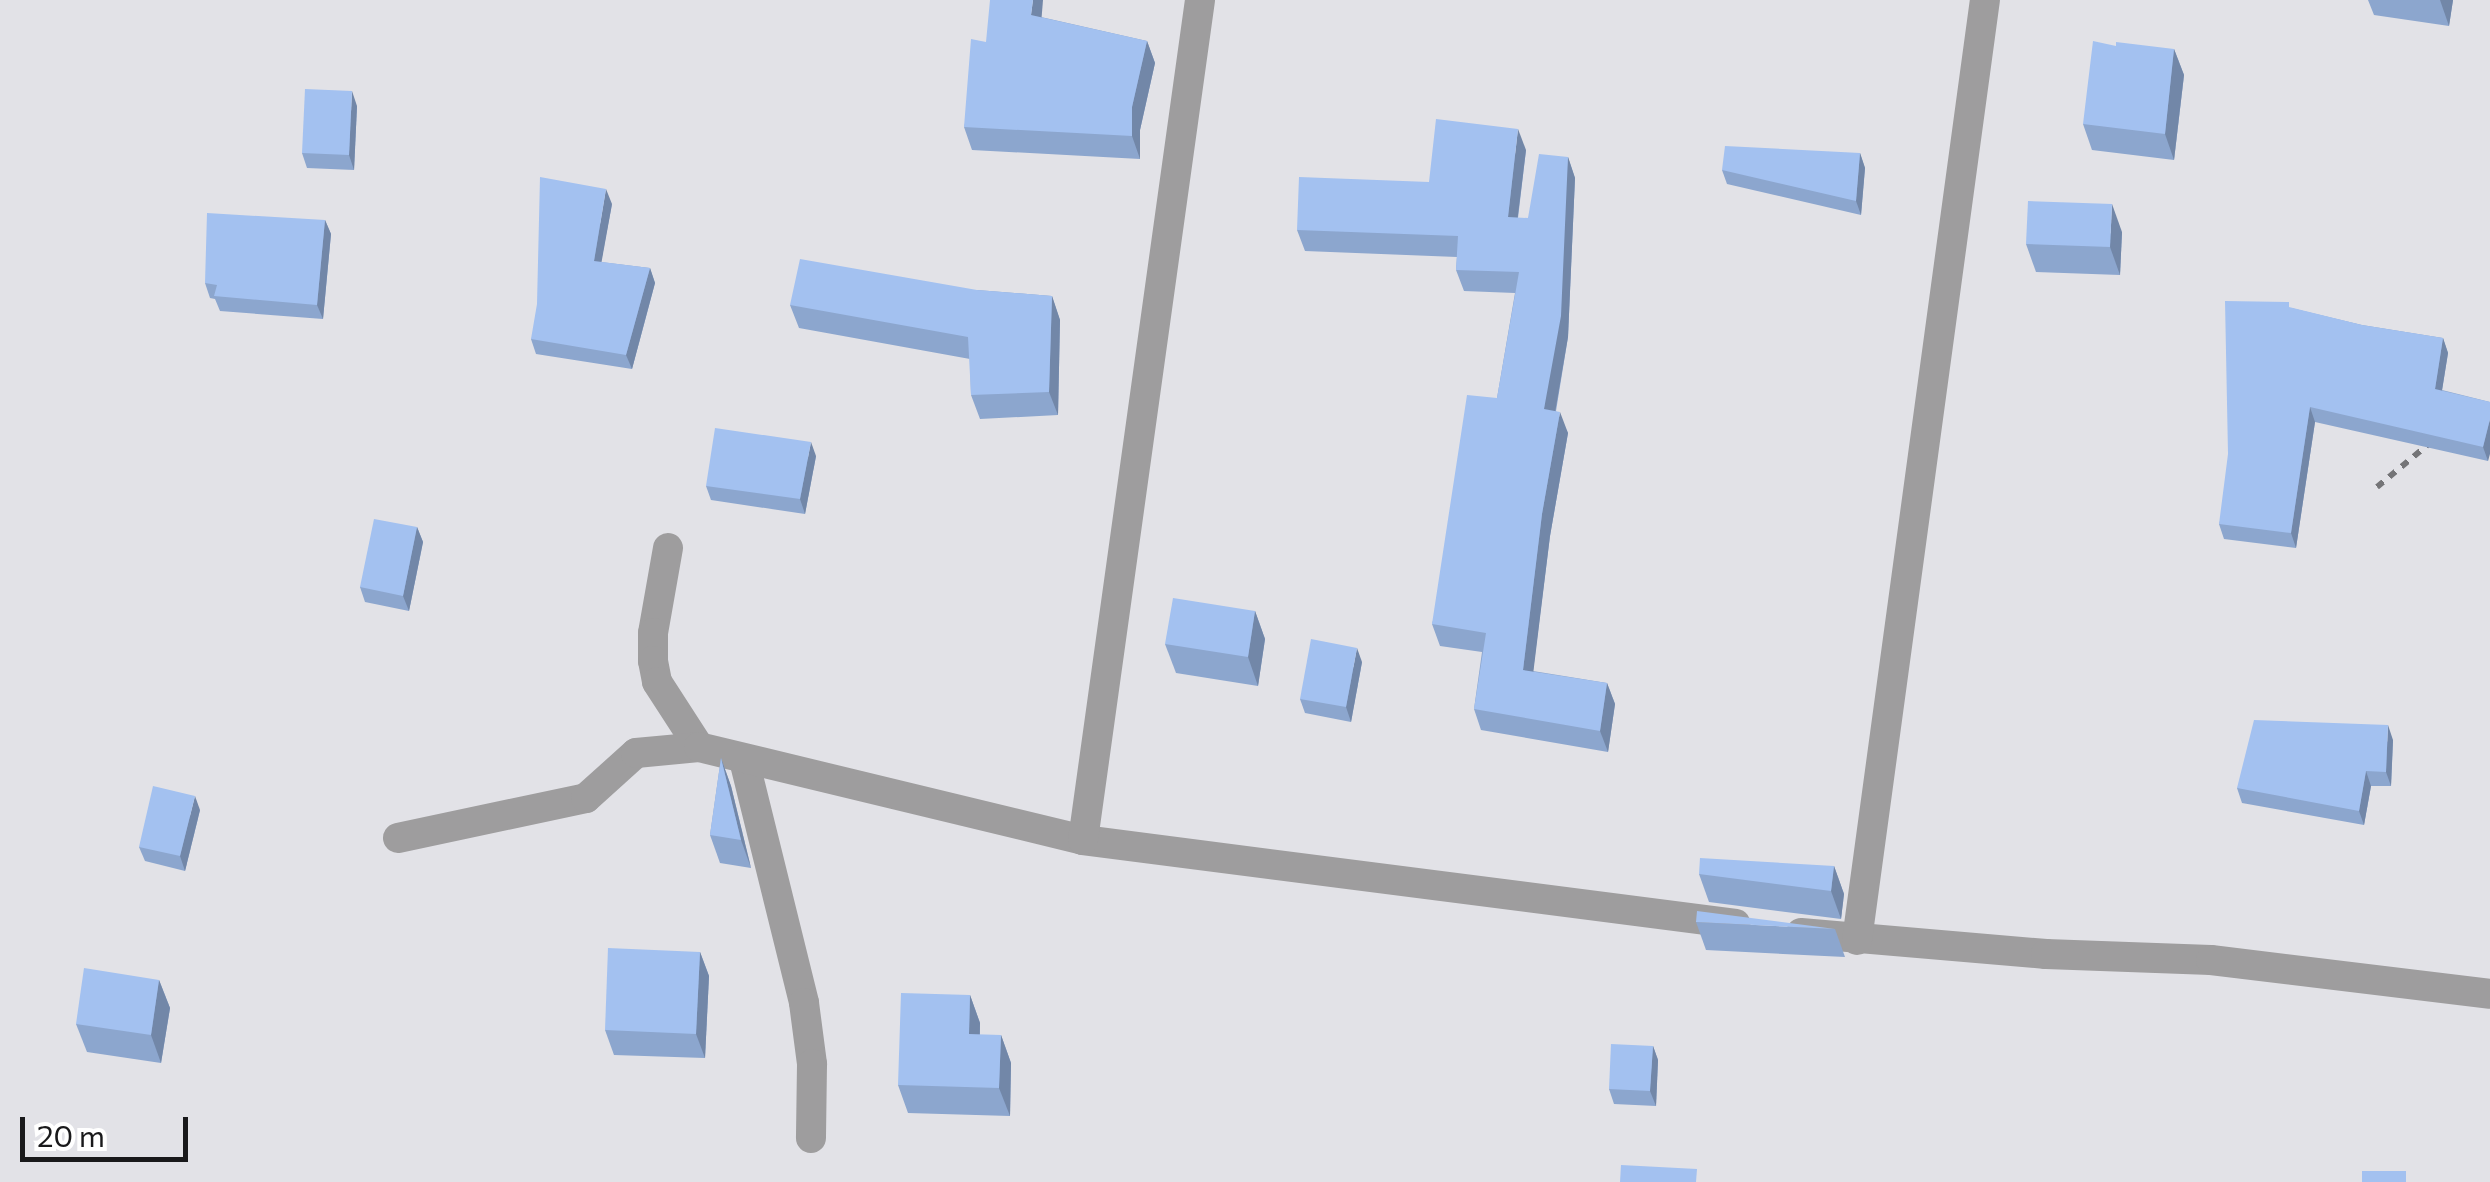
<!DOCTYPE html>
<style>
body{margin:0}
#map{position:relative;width:2490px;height:1182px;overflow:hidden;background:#e2e2e7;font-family:Commissioner,sans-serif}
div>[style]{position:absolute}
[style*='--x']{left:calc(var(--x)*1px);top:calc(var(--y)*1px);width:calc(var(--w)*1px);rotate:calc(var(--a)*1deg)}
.path>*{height:6px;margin-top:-3px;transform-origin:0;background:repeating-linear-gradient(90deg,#747477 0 8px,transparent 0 16px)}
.minor>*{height:30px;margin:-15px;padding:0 15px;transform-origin:15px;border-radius:15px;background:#9e9d9e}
.wall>*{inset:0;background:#8ca6ce}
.shaded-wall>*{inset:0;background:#7287a8}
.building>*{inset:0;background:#a3c1f0}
span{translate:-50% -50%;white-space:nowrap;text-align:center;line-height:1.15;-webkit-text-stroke:10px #fff;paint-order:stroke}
.scale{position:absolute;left:20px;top:1117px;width:168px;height:45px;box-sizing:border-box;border:5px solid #19191b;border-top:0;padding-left:12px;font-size:30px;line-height:35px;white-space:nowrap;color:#19191b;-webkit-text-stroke:8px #fff;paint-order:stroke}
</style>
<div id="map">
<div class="path">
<i style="--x:2377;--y:487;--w:70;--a:-39.8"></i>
</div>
<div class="minor">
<i style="--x:668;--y:548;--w:86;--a:100"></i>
<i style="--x:653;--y:633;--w:28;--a:90"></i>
<i style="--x:653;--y:661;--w:21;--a:79"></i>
<i style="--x:657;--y:682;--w:77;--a:57.1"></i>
<i style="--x:744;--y:760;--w:250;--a:76.1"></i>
<i style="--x:804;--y:1003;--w:62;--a:82.5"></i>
<i style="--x:812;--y:1064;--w:74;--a:90.8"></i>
<i style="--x:398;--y:838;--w:192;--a:-12"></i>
<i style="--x:586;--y:798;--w:67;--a:-42"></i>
<i style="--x:636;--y:753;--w:63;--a:-5.4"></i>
<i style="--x:699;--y:747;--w:395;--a:13.6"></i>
<i style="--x:1083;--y:840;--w:658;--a:7.33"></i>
<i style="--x:1083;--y:840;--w:848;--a:-82.07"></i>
<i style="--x:1801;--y:933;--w:246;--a:4.9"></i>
<i style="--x:2046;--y:954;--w:165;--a:2.1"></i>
<i style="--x:2211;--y:960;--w:281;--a:6.9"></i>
<i style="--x:1857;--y:940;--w:949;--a:-82.25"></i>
</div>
<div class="wall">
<i style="clip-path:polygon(2368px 0,2453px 0,2449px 26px,2374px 15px)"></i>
<i style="clip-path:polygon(1041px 17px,1147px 41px,1155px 63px,1140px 130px,1140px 159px,972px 150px,964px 127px,986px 42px)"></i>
<i style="clip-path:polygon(2174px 49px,2184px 75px,2174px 160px,2092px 150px,2083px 124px)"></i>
<i style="clip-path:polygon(357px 106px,354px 170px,307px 168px,302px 153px)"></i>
<i style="clip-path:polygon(1526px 150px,1518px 218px,1528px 218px,1568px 157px,1575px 178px,1568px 337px,1556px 411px,1568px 433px,1550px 536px,1533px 671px,1607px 683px,1615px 704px,1608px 752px,1481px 730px,1474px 709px,1482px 652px,1440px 646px,1432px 624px,1497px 398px,1515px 293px,1464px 291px,1456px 270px,1457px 257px,1305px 251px,1297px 230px,1429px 182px)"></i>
<i style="clip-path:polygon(1860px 153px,1865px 168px,1861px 215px,1727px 184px,1722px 170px)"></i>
<i style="clip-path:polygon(612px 204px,601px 262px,650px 268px,655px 283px,632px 369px,536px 354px,531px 339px)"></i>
<i style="clip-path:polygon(325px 220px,331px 234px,323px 319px,220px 311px,215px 299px,210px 298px,205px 283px)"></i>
<i style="clip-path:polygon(2122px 232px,2120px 275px,2036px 272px,2026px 244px)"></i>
<i style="clip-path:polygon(977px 290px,1052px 296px,1060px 320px,1058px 415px,980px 419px,971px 395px,970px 359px,799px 328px,790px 305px)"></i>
<i style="clip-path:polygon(2291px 308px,2362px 325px,2443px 338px,2448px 353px,2442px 390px,2490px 402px,2488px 461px,2315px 422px,2296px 548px,2224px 539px,2219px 524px)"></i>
<i style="clip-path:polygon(816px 456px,805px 514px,711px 500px,706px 486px)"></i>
<i style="clip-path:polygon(417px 527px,423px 542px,409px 611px,365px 602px,360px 587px)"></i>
<i style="clip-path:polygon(1255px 611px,1265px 639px,1258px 686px,1176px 673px,1165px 644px)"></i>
<i style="clip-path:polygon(1362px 662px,1351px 722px,1305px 713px,1300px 699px)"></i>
<i style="clip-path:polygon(2393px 740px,2391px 786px,2371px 786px,2364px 825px,2242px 803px,2237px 788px)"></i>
<i style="clip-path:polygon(721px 758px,731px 786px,751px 868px,720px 863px,710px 835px)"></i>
<i style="clip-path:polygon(200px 810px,185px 871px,145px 861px,139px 847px)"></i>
<i style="clip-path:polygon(1834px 866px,1844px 894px,1841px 919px,1709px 902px,1699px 874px)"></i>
<i style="clip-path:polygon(1696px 922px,1835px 929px,1845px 957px,1706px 950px)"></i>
<i style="clip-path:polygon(700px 952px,709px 976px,705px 1058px,614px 1055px,605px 1030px)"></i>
<i style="clip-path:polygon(159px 980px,170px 1008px,161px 1063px,87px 1052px,76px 1024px)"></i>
<i style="clip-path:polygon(970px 995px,980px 1023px,980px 1035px,1001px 1035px,1011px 1063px,1010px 1116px,908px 1113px,898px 1085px)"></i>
<i style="clip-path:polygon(1653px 1046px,1658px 1060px,1656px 1106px,1614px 1104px,1609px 1089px)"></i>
</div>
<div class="shaded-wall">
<i style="clip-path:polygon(1033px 0,1043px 0,1040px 37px,1031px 15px)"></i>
<i style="clip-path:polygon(2440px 0,2453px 0,2449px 26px)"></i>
<i style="clip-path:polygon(1147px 41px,1155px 63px,1140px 130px,1140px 159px,1132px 136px,1132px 107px)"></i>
<i style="clip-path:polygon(2174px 49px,2184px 75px,2174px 160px,2165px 134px)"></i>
<i style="clip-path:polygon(352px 91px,357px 106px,354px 170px,349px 155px)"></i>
<i style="clip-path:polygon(1518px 129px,1526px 150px,1515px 239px,1508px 217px)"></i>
<i style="clip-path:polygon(1860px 153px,1865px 168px,1861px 215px,1856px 201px)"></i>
<i style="clip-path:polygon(1568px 157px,1575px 178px,1568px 337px,1552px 430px,1544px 409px)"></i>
<i style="clip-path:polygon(606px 189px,612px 204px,599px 276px,594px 261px)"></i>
<i style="clip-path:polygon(2112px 204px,2122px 232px,2120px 275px,2110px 247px)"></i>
<i style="clip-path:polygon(325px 220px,331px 234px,323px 319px,317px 305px)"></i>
<i style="clip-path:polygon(650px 268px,655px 283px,632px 369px,626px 355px)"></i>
<i style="clip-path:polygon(1052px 296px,1060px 320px,1058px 415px,1049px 392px)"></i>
<i style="clip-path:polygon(2443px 338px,2448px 353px,2440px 403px,2435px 389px)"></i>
<i style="clip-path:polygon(2310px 407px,2315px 422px,2296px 548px,2291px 533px)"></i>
<i style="clip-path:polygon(1560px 412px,1568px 433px,1550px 536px,1531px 691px,1523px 670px,1542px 514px)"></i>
<i style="clip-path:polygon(2490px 419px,2490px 454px,2488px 461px,2483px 447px)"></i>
<i style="clip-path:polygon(811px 442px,816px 456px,805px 514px,800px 499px)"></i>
<i style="clip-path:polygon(417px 527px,423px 542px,409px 611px,403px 596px)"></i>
<i style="clip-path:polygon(1255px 611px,1265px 639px,1258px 686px,1248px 657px)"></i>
<i style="clip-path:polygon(1357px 648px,1362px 662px,1351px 722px,1346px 707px)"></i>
<i style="clip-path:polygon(1607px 683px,1615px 704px,1608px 752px,1600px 731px)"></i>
<i style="clip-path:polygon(2388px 725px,2393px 740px,2391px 786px,2386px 772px)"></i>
<i style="clip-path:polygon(721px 758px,731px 786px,751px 868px,741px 840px)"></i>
<i style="clip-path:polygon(2366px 771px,2371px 786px,2364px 825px,2359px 811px)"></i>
<i style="clip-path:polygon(195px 796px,200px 810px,185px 871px,180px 856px)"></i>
<i style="clip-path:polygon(1834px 866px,1844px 894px,1841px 919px,1831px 891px)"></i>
<i style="clip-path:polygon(700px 952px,709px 976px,705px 1058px,696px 1034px)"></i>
<i style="clip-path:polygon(159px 980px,170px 1008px,161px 1063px,151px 1035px)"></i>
<i style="clip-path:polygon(970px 995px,980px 1023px,979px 1062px,969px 1034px)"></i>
<i style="clip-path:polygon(1001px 1035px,1011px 1063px,1010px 1116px,999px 1088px)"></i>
<i style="clip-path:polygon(1653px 1046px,1658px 1060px,1656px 1106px,1650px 1091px)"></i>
</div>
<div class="building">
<i style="clip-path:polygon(990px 0,1033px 0,1031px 15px,1147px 41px,1132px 107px,1132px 136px,964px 127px,971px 39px,986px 42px)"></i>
<i style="clip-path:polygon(2093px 41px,2116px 46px,2116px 42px,2174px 49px,2165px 134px,2083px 124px)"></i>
<i style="clip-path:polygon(305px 89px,352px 91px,349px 155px,302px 153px)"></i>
<i style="clip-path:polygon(1436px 119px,1518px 129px,1508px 217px,1528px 218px,1539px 154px,1568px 157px,1561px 316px,1544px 409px,1560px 412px,1542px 514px,1523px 670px,1607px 683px,1600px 731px,1474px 709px,1486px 633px,1432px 624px,1467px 395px,1497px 398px,1519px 272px,1456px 270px,1458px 236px,1297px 230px,1299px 177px,1429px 182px)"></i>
<i style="clip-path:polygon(1725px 146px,1860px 153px,1856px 201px,1722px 170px)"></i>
<i style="clip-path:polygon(540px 177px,606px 189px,594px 261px,650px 268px,626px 355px,531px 339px,537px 304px)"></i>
<i style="clip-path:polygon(2028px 201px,2112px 204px,2110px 247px,2026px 244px)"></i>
<i style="clip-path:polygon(207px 213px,325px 220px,317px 305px,214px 296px,217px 285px,205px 283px)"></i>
<i style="clip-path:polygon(800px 259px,977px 290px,1052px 296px,1049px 392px,971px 395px,968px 337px,790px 305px)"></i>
<i style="clip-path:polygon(2225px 301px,2289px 302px,2289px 307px,2362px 325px,2443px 338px,2435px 389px,2490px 402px,2490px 419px,2483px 447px,2310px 407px,2291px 533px,2219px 524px,2228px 454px)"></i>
<i style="clip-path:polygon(715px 428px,811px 442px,800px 499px,706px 486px)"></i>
<i style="clip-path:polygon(374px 519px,417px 527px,403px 596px,360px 587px)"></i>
<i style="clip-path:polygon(1173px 598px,1255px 611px,1248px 657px,1165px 644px)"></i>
<i style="clip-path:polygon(1311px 639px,1357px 648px,1346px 707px,1300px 699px)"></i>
<i style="clip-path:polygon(2254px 720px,2388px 725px,2386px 772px,2366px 771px,2359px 811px,2237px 788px)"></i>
<i style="clip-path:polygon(721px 758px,741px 840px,710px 835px)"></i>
<i style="clip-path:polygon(153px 786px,195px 796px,180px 856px,139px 847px)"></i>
<i style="clip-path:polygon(1700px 858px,1834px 866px,1831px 891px,1699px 874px)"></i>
<i style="clip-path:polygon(1697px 911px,1835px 929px,1696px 922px)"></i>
<i style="clip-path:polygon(608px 948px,700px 952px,696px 1034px,605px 1030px)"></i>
<i style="clip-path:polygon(84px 968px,159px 980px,151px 1035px,76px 1024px)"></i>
<i style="clip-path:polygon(901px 993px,970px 995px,969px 1034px,1001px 1035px,999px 1088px,898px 1085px)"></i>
<i style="clip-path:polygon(1611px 1044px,1653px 1046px,1650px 1091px,1609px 1089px)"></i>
<i style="clip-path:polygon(1621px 1165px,1697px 1169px,1696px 1182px,1620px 1182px)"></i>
<i style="clip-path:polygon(2362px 1171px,2406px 1171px,2406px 1182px,2362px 1182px)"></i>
</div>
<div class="scale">20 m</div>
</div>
